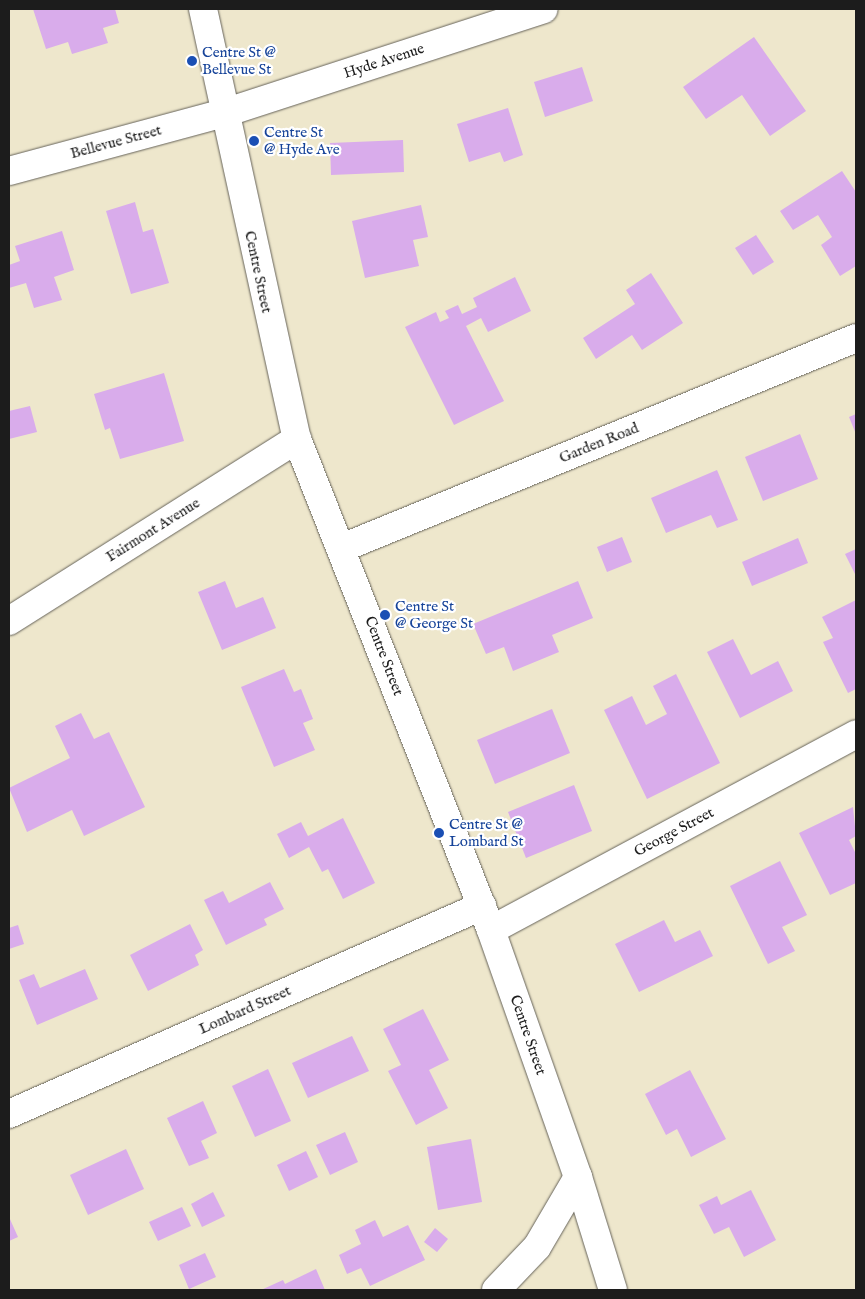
<!DOCTYPE html>
<style>
body{margin:0}
#map{position:relative;width:865px;height:1299px;overflow:hidden;background:#eee7cc;font-family:"IM FELL English",serif}
div>[style]{position:absolute}
[style*='--x']{left:calc(var(--x)*1px);top:calc(var(--y)*1px);width:calc(var(--w)*1px);rotate:calc(var(--a)*1deg)}
.building>*{inset:0;background:#d9aceb}
.roads{filter:drop-shadow(0 0 1px #66635a) drop-shadow(0 0 1px #66635a)}
.minor>*{height:28px;margin:-14px;padding:0 14px;transform-origin:14px;border-radius:14px;background:#fff}
.major>*{height:28px;margin:-14px;padding:0 14px;transform-origin:14px;border-radius:14px;background:#fff}
.dots>*{width:14px;height:14px;translate:-50% -50%;box-sizing:border-box;border:2px solid #fff;border-radius:50%}
span{translate:-50% -50%;white-space:nowrap;text-align:center;line-height:1.15;-webkit-text-stroke:4.5px #fff;paint-order:stroke}
.transit-label{font-size:15px;color:#164399}
.left{translate:0 -50%;text-align:left}
.street-label{font-size:15px;color:#1c1c1c}
.frame{position:absolute;inset:0;border:10px solid #1c1c1c;pointer-events:none}
</style>
<div id="map">
<div class="building">
<i style="clip-path:polygon(33px 9px,115px 9px,119px 23px,103px 28px,108px 43px,72px 54px,68px 42px,46px 49px)"></i>
<i style="clip-path:polygon(754px 37px,806px 111px,770px 136px,742px 95px,706px 119px,683px 87px)"></i>
<i style="clip-path:polygon(582px 67px,593px 101px,545px 117px,534px 82px)"></i>
<i style="clip-path:polygon(508px 108px,523px 155px,504px 162px,500px 152px,469px 162px,457px 124px)"></i>
<i style="clip-path:polygon(403px 140px,404px 172px,331px 175px,330px 143px)"></i>
<i style="clip-path:polygon(842px 171px,856px 192px,856px 266px,840px 276px,821px 245px,832px 237px,818px 215px,793px 230px,780px 211px)"></i>
<i style="clip-path:polygon(135px 202px,143px 232px,153px 229px,169px 283px,131px 294px,106px 211px)"></i>
<i style="clip-path:polygon(421px 205px,428px 237px,413px 240px,419px 266px,365px 278px,352px 221px)"></i>
<i style="clip-path:polygon(62px 231px,74px 270px,54px 277px,62px 300px,34px 308px,26px 283px,9px 288px,9px 265px,20px 261px,15px 246px)"></i>
<i style="clip-path:polygon(756px 235px,774px 262px,753px 275px,735px 248px)"></i>
<i style="clip-path:polygon(651px 273px,683px 323px,642px 350px,632px 335px,596px 359px,583px 338px,635px 304px,626px 290px)"></i>
<i style="clip-path:polygon(515px 277px,531px 311px,488px 332px,481px 318px,466px 326px,504px 401px,454px 425px,405px 327px,436px 312px,440px 322px,449px 318px,445px 311px,458px 305px,462px 314px,477px 307px,473px 298px)"></i>
<i style="clip-path:polygon(164px 373px,184px 441px,120px 459px,110px 428px,105px 430px,94px 394px)"></i>
<i style="clip-path:polygon(30px 406px,37px 432px,9px 439px,9px 411px)"></i>
<i style="clip-path:polygon(856px 414px,856px 434px,849px 417px)"></i>
<i style="clip-path:polygon(800px 434px,818px 479px,763px 501px,745px 457px)"></i>
<i style="clip-path:polygon(717px 470px,738px 520px,717px 528px,711px 515px,666px 533px,651px 498px)"></i>
<i style="clip-path:polygon(622px 537px,632px 562px,607px 572px,597px 547px)"></i>
<i style="clip-path:polygon(798px 538px,808px 563px,752px 586px,742px 562px)"></i>
<i style="clip-path:polygon(856px 549px,856px 576px,845px 554px)"></i>
<i style="clip-path:polygon(225px 581px,236px 608px,263px 597px,276px 628px,222px 650px,198px 592px)"></i>
<i style="clip-path:polygon(578px 581px,593px 618px,552px 635px,559px 652px,513px 671px,504px 647px,486px 654px,473px 624px)"></i>
<i style="clip-path:polygon(856px 600px,856px 689px,848px 693px,823px 642px,833px 638px,822px 617px)"></i>
<i style="clip-path:polygon(733px 639px,751px 675px,778px 661px,793px 691px,740px 718px,707px 652px)"></i>
<i style="clip-path:polygon(284px 669px,294px 692px,301px 689px,313px 719px,303px 723px,315px 750px,274px 767px,241px 687px)"></i>
<i style="clip-path:polygon(676px 674px,720px 763px,647px 799px,604px 710px,632px 696px,646px 725px,667px 714px,653px 686px)"></i>
<i style="clip-path:polygon(552px 709px,570px 753px,495px 784px,477px 740px)"></i>
<i style="clip-path:polygon(81px 713px,94px 739px,109px 732px,145px 807px,84px 836px,72px 810px,27px 832px,9px 788px,70px 758px,55px 726px)"></i>
<i style="clip-path:polygon(574px 785px,592px 831px,526px 858px,508px 812px)"></i>
<i style="clip-path:polygon(853px 807px,856px 836px,849px 840px,856px 854px,856px 883px,830px 895px,799px 833px)"></i>
<i style="clip-path:polygon(343px 818px,375px 883px,343px 899px,328px 869px,322px 872px,309px 847px,289px 858px,277px 834px,301px 822px,308px 836px)"></i>
<i style="clip-path:polygon(780px 861px,807px 915px,782px 927px,795px 951px,768px 964px,730px 886px)"></i>
<i style="clip-path:polygon(270px 882px,284px 909px,264px 919px,267px 925px,226px 945px,204px 900px,223px 891px,229px 903px)"></i>
<i style="clip-path:polygon(664px 920px,675px 942px,700px 930px,713px 956px,639px 992px,615px 944px)"></i>
<i style="clip-path:polygon(190px 924px,203px 950px,195px 955px,199px 965px,148px 991px,130px 955px)"></i>
<i style="clip-path:polygon(18px 925px,24px 944px,9px 949px,9px 928px)"></i>
<i style="clip-path:polygon(85px 969px,98px 999px,37px 1025px,19px 980px,34px 974px,40px 988px)"></i>
<i style="clip-path:polygon(423px 1009px,449px 1060px,429px 1070px,448px 1108px,416px 1125px,388px 1071px,401px 1065px,383px 1029px)"></i>
<i style="clip-path:polygon(352px 1036px,369px 1071px,308px 1098px,292px 1063px)"></i>
<i style="clip-path:polygon(268px 1069px,291px 1121px,255px 1137px,232px 1086px)"></i>
<i style="clip-path:polygon(690px 1070px,726px 1139px,691px 1157px,677px 1129px,666px 1135px,645px 1094px)"></i>
<i style="clip-path:polygon(203px 1101px,217px 1133px,201px 1141px,209px 1158px,189px 1166px,167px 1118px)"></i>
<i style="clip-path:polygon(345px 1132px,358px 1162px,330px 1175px,316px 1145px)"></i>
<i style="clip-path:polygon(471px 1139px,482px 1202px,438px 1210px,427px 1147px)"></i>
<i style="clip-path:polygon(126px 1149px,144px 1189px,88px 1215px,70px 1175px)"></i>
<i style="clip-path:polygon(306px 1151px,318px 1177px,289px 1191px,277px 1165px)"></i>
<i style="clip-path:polygon(751px 1190px,776px 1240px,744px 1257px,729px 1227px,714px 1234px,699px 1205px,717px 1196px,721px 1205px)"></i>
<i style="clip-path:polygon(213px 1192px,225px 1216px,202px 1227px,191px 1204px)"></i>
<i style="clip-path:polygon(182px 1207px,191px 1226px,158px 1241px,149px 1222px)"></i>
<i style="clip-path:polygon(9px 1217px,18px 1237px,9px 1241px)"></i>
<i style="clip-path:polygon(375px 1220px,383px 1237px,408px 1225px,425px 1260px,370px 1286px,361px 1268px,347px 1274px,339px 1255px,361px 1244px,355px 1230px)"></i>
<i style="clip-path:polygon(435px 1228px,448px 1239px,437px 1252px,424px 1242px)"></i>
<i style="clip-path:polygon(205px 1253px,216px 1277px,189px 1289px,179px 1265px)"></i>
<i style="clip-path:polygon(316px 1269px,325px 1290px,261px 1290px,283px 1280px,285px 1284px)"></i>
</div>
<div class="roads">
<div class="minor">
<i style="--x:9;--y:171;--w:223;--a:-15.1"></i>
<i style="--x:224;--y:113;--w:336;--a:-18"></i>
<i style="--x:342;--y:548;--w:555;--a:-22.22"></i>
<i style="--x:9;--y:621;--w:341;--a:-32.3"></i>
<i style="--x:491;--y:930;--w:414;--a:-28.2"></i>
<i style="--x:9;--y:1114;--w:517;--a:-23.74"></i>
<i style="--x:496;--y:1290;--w:59;--a:-46.4"></i>
<i style="--x:537;--y:1247;--w:81;--a:-59.6"></i>
</div>
<div class="major">
<i style="--x:203;--y:9;--w:440;--a:77.7"></i>
<i style="--x:297;--y:439;--w:528;--a:68.44"></i>
<i style="--x:491;--y:930;--w:262;--a:70.6"></i>
<i style="--x:578;--y:1177;--w:118;--a:72.8"></i>
</div>
</div>
<div class="dots">
<i style="left:192px;top:61px;background:#1a4fb4"></i>
<i style="left:254px;top:141px;background:#1a4fb4"></i>
<i style="left:385px;top:615px;background:#1a4fb4"></i>
<i style="left:439px;top:833px;background:#1a4fb4"></i>
</div>
<div class="transit-label">
<span class="left" style="left:202px;top:61px">Centre St @<br>Bellevue St</span>
<span class="left" style="left:264px;top:141px">Centre St<br>@ Hyde Ave</span>
<span class="left" style="left:395px;top:615px">Centre St<br>@ George St</span>
<span class="left" style="left:449px;top:833px">Centre St @<br>Lombard St</span>
</div>
<div class="street-label">
<span style="left:384px;top:61px;rotate:-18deg">Hyde Avenue</span>
<span style="left:116px;top:142px;rotate:-15deg">Bellevue Street</span>
<span style="left:258px;top:272px;rotate:78deg">Centre Street</span>
<span style="left:599px;top:443px;rotate:-22deg">Garden Road</span>
<span style="left:153px;top:530px;rotate:-32deg">Fairmont Avenue</span>
<span style="left:384px;top:656px;rotate:69deg">Centre Street</span>
<span style="left:674px;top:832px;rotate:-28deg">George Street</span>
<span style="left:245px;top:1010px;rotate:-24deg">Lombard Street</span>
<span style="left:528px;top:1035px;rotate:71deg">Centre Street</span>
</div>
<div class="frame"></div>
</div>
